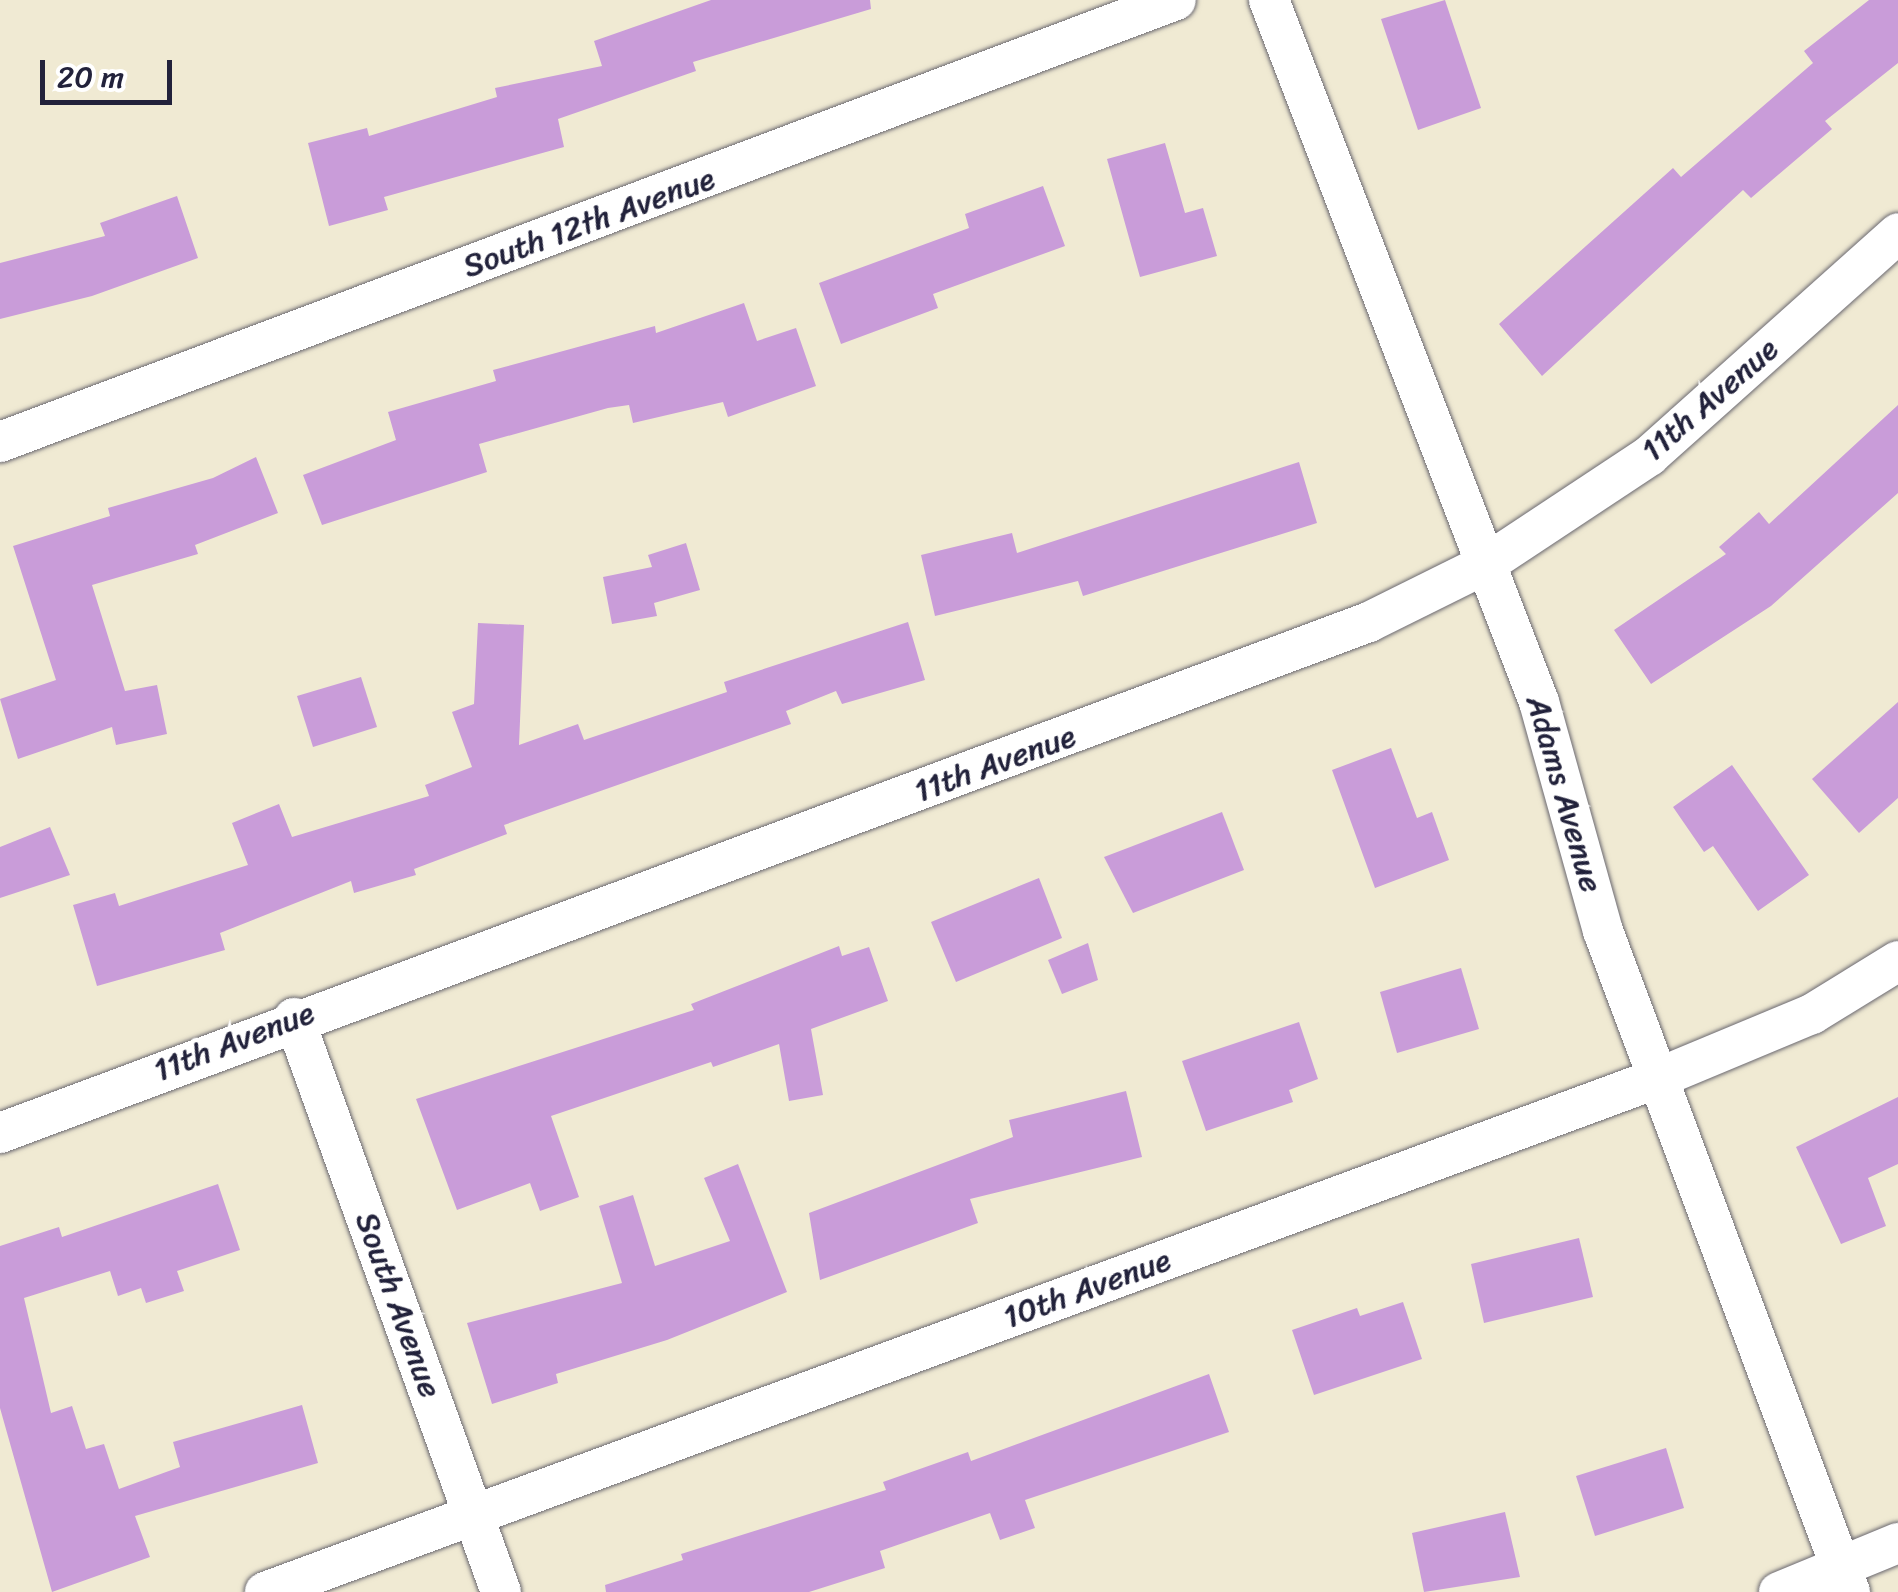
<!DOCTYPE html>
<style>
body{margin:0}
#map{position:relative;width:1898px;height:1592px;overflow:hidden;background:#f0ead3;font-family:Sriracha,sans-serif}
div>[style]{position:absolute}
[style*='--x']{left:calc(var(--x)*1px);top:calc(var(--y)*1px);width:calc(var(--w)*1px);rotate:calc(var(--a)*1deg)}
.building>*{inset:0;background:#c99cd9}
.roads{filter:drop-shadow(0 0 2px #6a6870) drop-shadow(0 0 2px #6a6870)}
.street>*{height:40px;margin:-20px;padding:0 20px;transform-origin:20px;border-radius:20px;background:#fff}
span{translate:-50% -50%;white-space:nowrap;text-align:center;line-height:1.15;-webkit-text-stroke:9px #fff;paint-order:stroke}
.street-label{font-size:32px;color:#22223b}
.scale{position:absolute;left:40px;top:60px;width:132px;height:45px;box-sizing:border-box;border:5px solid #22223b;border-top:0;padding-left:12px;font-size:30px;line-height:35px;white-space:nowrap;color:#22223b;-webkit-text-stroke:8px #fff;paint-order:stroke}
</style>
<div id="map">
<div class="building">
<i style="clip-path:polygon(711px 0,870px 0,871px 9px,693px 62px,696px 71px,558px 119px,564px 147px,384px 197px,388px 210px,329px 226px,308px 143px,367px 128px,369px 136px,497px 97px,495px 88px,602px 66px,594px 41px)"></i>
<i style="clip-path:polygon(1445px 0,1481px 108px,1418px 130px,1381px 19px)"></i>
<i style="clip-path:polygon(1869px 0,1898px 0,1898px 63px,1825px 121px,1832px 129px,1751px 198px,1743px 190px,1542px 376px,1499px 324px,1673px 168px,1681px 177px,1813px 63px,1804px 51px)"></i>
<i style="clip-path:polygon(1165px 143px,1185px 213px,1203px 208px,1217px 256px,1140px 277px,1107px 159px)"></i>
<i style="clip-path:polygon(1043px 186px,1065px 246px,933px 294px,938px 308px,841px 344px,819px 283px,969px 228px,965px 214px)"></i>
<i style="clip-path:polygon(177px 196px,198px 258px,92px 296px,0 319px,0 263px,105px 236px,100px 223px)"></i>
<i style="clip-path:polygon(744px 303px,757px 341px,796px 328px,816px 386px,728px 417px,723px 402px,633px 423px,629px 405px,608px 408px,479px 444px,487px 472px,322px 525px,303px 475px,396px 440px,388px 412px,496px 381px,493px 370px,655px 326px,656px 333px)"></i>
<i style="clip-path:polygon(1898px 405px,1898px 493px,1771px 606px,1651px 684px,1614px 630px,1726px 554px,1719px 547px,1759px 512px,1769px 524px)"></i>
<i style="clip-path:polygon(256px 457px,278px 513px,195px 545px,198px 554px,92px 585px,125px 691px,157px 685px,167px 734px,116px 745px,112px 727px,18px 759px,0 699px,56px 680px,13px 546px,110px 516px,108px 508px,213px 478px)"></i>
<i style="clip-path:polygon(1299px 462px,1317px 523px,1083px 596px,1078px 581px,935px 616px,921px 555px,1012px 533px,1017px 553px)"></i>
<i style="clip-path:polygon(686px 543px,700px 590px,654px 603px,657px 616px,612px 624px,603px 577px,652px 567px,648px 555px)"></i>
<i style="clip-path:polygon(908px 622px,925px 680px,842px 704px,836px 691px,786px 711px,791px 724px,504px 825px,507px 834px,414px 869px,416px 875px,354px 893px,351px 881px,220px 933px,225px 950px,97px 986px,73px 905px,115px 893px,119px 906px,248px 865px,232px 823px,279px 804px,292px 837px,429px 796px,425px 785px,472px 767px,452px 712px,474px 704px,478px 623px,524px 625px,519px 745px,578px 724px,584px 740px,727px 692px,724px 682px)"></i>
<i style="clip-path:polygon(361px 677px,377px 727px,313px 747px,297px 696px)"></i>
<i style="clip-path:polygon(1898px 702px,1898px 798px,1859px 833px,1812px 779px)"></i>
<i style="clip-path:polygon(1391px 748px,1417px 818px,1432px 812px,1449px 860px,1375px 888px,1332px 770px)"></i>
<i style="clip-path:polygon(1732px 765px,1809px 875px,1758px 911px,1713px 846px,1704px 852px,1673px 807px)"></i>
<i style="clip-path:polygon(1222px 812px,1244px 870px,1133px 913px,1104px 857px)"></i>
<i style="clip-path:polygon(50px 827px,70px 875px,0 898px,0 847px)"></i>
<i style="clip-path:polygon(1039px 878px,1062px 938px,956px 982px,931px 922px)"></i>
<i style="clip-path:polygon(1088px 943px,1098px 980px,1062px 994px,1048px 960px)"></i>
<i style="clip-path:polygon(839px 946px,842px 956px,869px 947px,888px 1001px,811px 1029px,823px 1095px,789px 1101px,779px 1044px,713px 1067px,711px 1062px,551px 1116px,579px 1197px,540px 1211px,530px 1183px,457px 1210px,416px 1099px,694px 1010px,691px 1004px)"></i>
<i style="clip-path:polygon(1461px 968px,1479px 1029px,1397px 1053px,1380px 992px)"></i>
<i style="clip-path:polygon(1299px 1022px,1318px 1079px,1289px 1090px,1293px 1102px,1206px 1131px,1182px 1061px)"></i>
<i style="clip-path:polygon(1126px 1091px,1142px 1157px,970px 1199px,978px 1223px,820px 1280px,809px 1213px,1013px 1137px,1009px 1120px)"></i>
<i style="clip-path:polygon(1898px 1097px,1898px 1164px,1868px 1178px,1886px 1226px,1841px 1244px,1796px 1147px)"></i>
<i style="clip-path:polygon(738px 1164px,787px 1292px,667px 1340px,556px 1374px,558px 1383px,492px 1404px,467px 1323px,622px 1283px,599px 1206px,633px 1195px,655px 1266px,730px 1241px,704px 1178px)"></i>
<i style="clip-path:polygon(218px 1184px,240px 1250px,177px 1271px,184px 1291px,146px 1303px,141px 1288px,118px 1296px,110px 1271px,24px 1298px,51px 1413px,72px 1406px,86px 1449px,104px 1444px,119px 1489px,180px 1467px,173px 1442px,302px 1405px,318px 1463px,135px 1516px,150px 1557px,52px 1592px,0 1408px,0 1246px,59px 1227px,62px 1237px)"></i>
<i style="clip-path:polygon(1579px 1238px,1593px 1297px,1484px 1323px,1471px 1264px)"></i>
<i style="clip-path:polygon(1403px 1302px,1422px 1359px,1314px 1395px,1292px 1330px,1357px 1308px,1360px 1316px)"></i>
<i style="clip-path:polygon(1209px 1374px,1229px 1432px,1025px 1500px,1035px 1528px,1000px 1540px,990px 1513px,880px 1551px,885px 1568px,809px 1592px,606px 1592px,605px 1585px,683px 1560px,681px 1554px,886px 1490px,883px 1482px,968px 1452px,971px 1461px)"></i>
<i style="clip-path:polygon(1666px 1448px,1684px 1508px,1595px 1536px,1576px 1476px)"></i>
<i style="clip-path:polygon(1505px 1512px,1520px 1577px,1424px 1592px,1412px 1533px)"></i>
</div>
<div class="roads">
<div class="street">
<i style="--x:1269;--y:0;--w:752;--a:68.96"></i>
<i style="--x:1539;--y:702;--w:238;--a:74.4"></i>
<i style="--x:1603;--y:931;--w:706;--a:69.51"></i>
<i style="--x:0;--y:442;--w:1256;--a:-20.6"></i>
<i style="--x:294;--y:1018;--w:610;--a:70.17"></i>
<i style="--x:0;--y:1133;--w:1461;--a:-20.47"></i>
<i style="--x:1369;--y:622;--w:131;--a:-26.4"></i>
<i style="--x:1486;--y:564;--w:196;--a:-33.5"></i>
<i style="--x:1649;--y:456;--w:334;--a:-41.8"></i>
<i style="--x:265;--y:1592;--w:1485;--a:-20.25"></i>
<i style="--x:1658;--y:1078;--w:167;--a:-22.6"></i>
<i style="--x:1812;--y:1014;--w:101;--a:-31.6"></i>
<i style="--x:1779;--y:1592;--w:129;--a:-22.4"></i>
</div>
</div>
<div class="street-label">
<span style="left:589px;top:223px;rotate:-20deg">South 12th Avenue</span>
<span style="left:1710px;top:400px;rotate:-41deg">11th Avenue</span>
<span style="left:995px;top:764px;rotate:-20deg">11th Avenue</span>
<span style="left:1564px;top:794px;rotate:74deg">Adams Avenue</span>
<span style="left:234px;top:1042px;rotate:-21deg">11th Avenue</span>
<span style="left:1087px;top:1289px;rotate:-20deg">10th Avenue</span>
<span style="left:398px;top:1305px;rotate:70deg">South Avenue</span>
</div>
<div class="scale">20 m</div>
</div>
